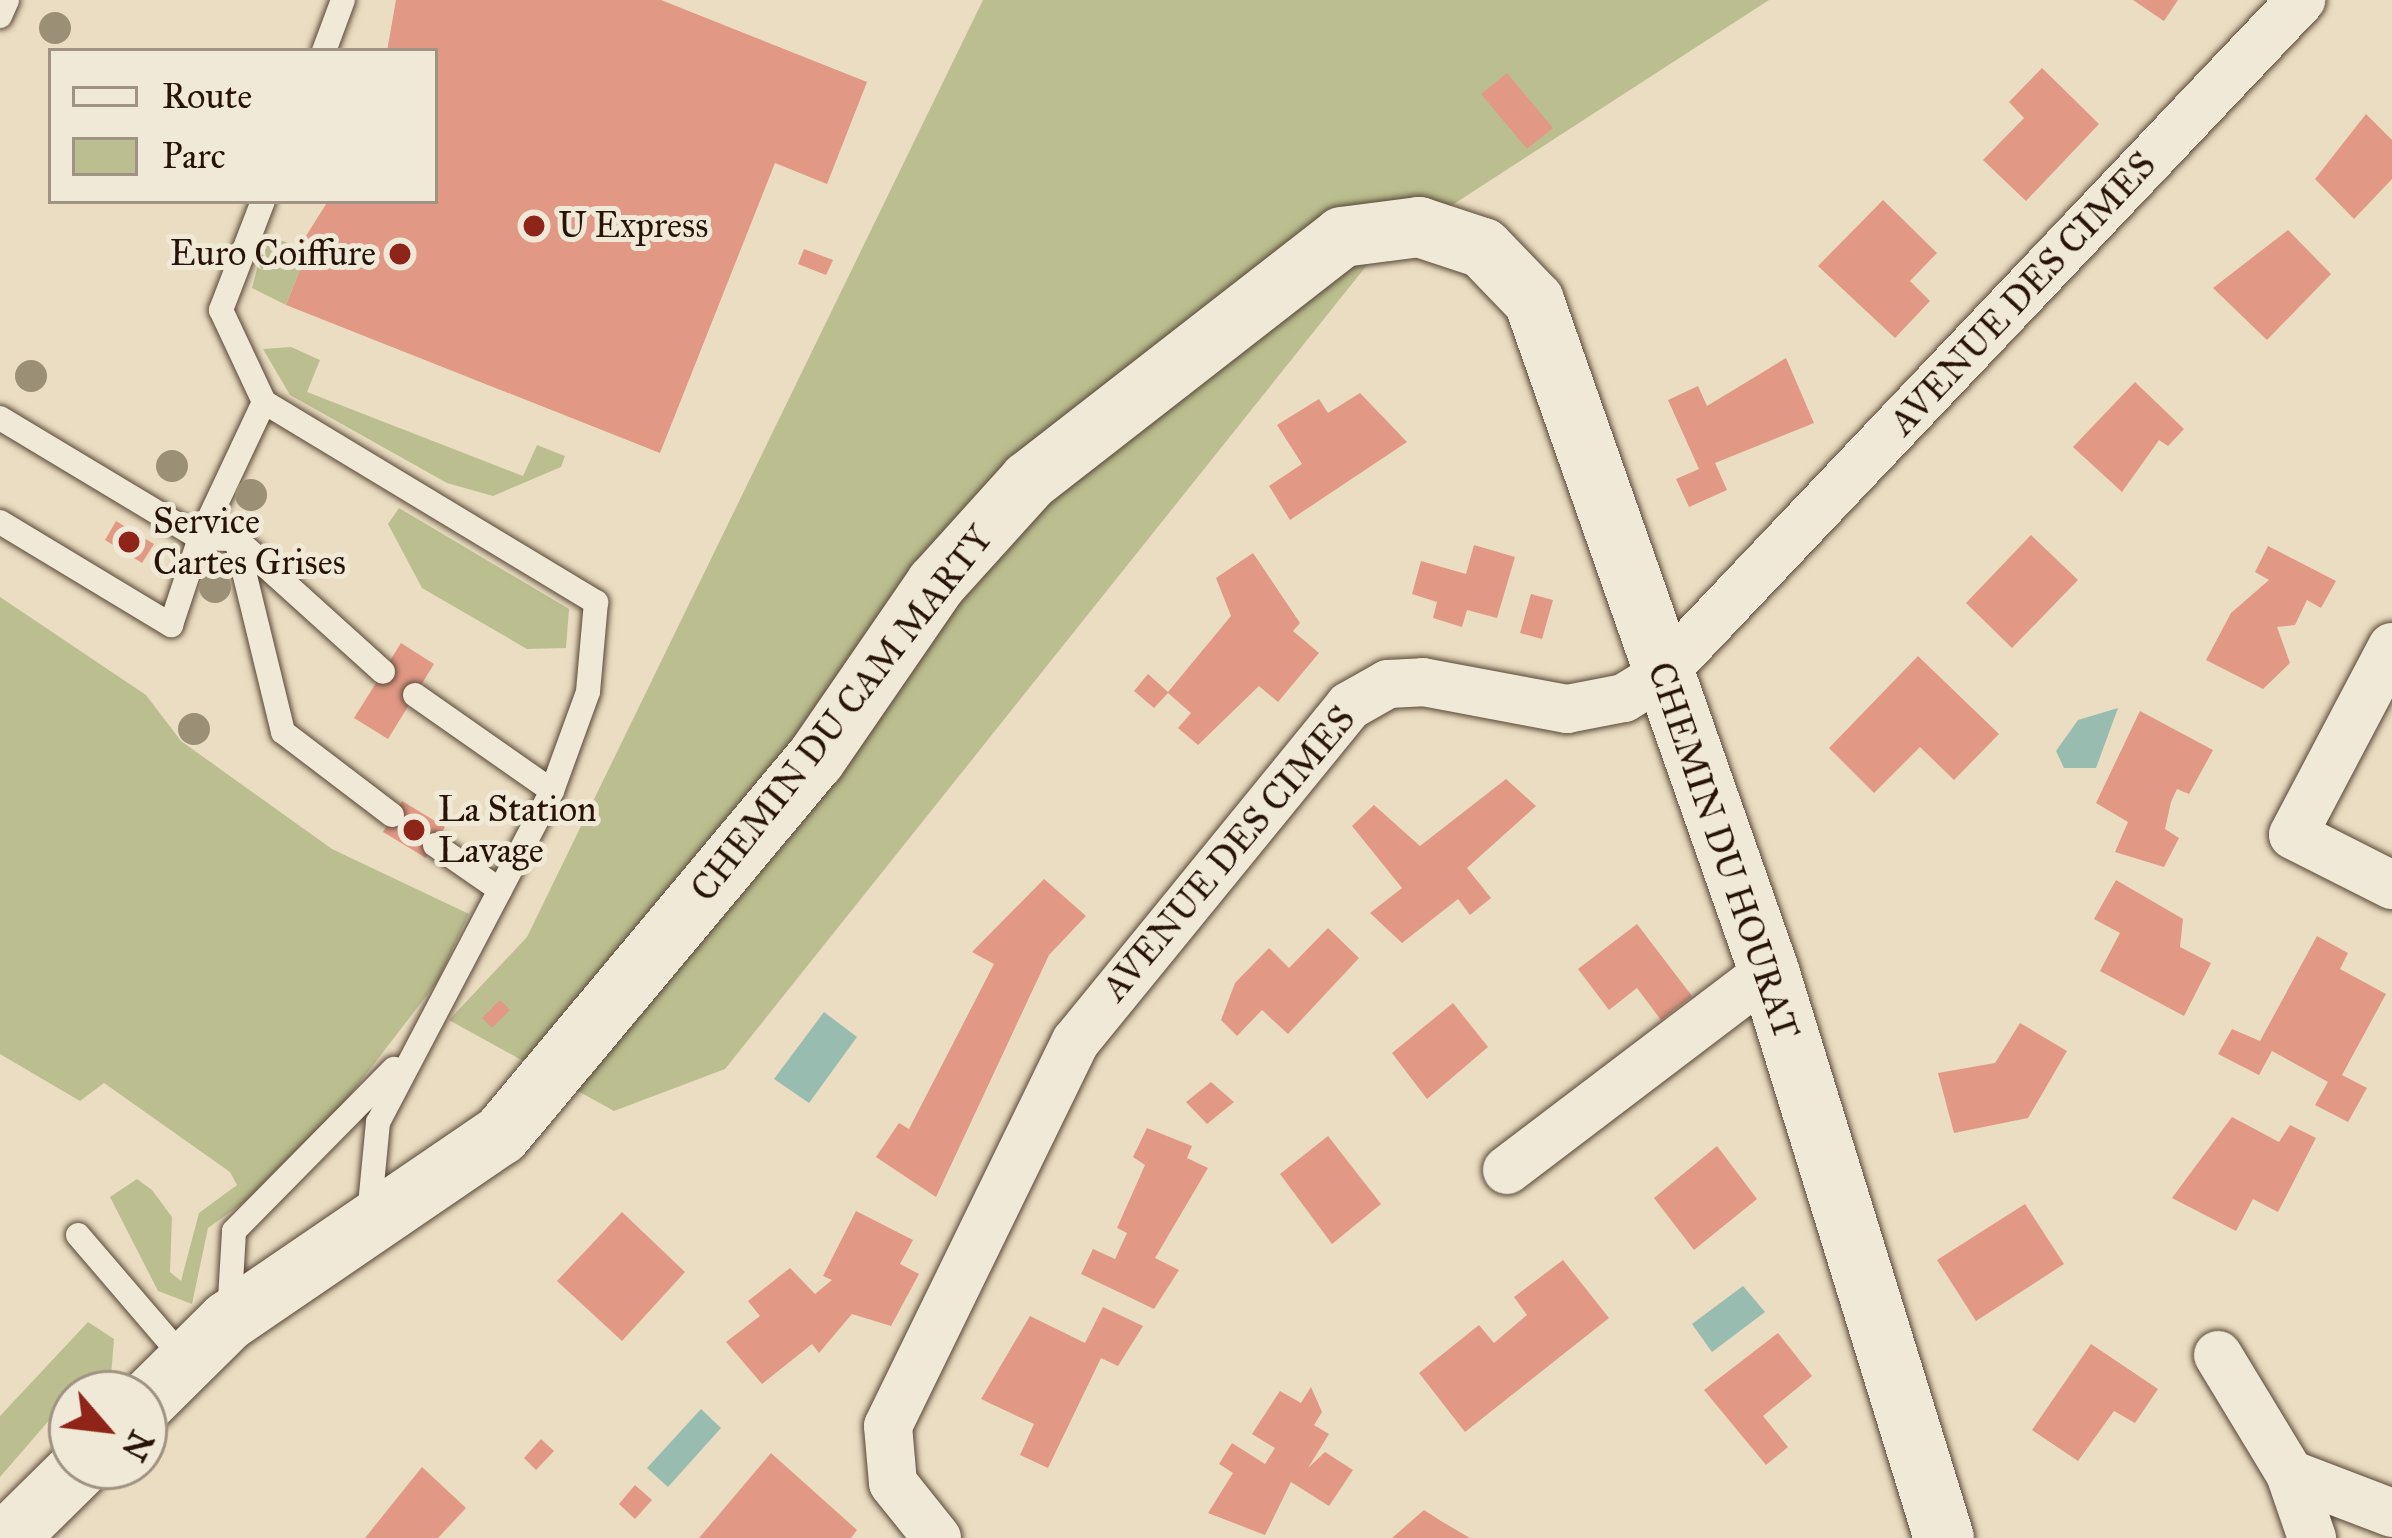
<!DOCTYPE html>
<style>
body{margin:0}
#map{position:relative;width:2392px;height:1538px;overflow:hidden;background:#eaddc1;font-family:"IM FELL Great Primer",serif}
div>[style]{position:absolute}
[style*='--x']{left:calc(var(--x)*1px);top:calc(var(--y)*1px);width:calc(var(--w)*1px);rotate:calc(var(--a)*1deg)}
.green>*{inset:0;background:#bbbf90}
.water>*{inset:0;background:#98bcaf}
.building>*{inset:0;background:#e19985}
.roads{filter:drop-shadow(0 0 3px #584636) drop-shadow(0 0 3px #584636)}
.service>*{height:24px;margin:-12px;padding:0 12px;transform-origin:12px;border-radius:12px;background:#f1e9d7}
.minor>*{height:48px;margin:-24px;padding:0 24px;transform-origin:24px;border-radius:24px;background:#f1e9d7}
.tertiary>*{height:60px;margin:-30px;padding:0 30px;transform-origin:30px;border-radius:30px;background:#f1e9d7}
.trees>*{width:32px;height:32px;margin:-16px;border-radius:50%;background:#9b8f76}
.dots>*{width:33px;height:33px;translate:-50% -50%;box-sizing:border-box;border:6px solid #f1e9d7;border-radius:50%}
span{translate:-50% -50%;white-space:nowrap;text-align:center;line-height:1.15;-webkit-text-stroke:10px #f1e9d7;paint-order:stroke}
.poi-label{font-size:36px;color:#271308}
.left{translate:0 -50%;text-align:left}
.right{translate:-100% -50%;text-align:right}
.street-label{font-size:36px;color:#271308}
.legend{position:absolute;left:48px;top:48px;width:390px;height:156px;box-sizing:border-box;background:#f1e9d7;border:3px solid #a09384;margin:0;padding:15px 21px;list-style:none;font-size:36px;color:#271308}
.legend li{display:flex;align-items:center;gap:24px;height:60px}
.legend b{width:60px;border:3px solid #a09384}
.north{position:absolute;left:48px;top:1370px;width:120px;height:120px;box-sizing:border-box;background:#f1e9d7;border:3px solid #a09384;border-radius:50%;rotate:118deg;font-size:33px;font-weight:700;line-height:48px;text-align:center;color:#271308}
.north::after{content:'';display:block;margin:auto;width:42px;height:54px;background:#8f2418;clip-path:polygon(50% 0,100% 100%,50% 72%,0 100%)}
</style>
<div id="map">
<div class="green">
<i style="clip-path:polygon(983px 0,1769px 0,1375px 255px,725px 1069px,614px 1111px,449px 1020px,527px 937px)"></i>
<i style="clip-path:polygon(266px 235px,308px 250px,286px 305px,252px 288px)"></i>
<i style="clip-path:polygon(291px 347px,320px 360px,307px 392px,523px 476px,537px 445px,565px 456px,561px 467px,493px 496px,447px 483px,290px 395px,263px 349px)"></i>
<i style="clip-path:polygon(399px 508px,569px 609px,566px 648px,527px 649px,422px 588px,388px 524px)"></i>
<i style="clip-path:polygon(0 597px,146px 695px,181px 741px,332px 849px,469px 914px,437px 982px,297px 1164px,208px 1228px,192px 1304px,158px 1291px,110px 1197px,137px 1179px,152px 1190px,172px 1217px,170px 1272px,181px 1281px,199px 1213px,237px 1185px,230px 1172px,104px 1083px,80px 1101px,0 1054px)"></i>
<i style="clip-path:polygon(88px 1322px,114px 1339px,111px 1376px,72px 1394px,0 1477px,0 1416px)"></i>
</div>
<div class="water">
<i style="clip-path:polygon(2118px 708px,2096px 768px,2064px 768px,2056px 751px,2078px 720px)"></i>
<i style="clip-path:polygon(824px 1012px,857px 1037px,809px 1103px,774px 1079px)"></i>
<i style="clip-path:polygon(1743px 1286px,1765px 1312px,1712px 1352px,1692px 1324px)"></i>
<i style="clip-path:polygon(701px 1409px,721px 1428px,668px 1487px,647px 1468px)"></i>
</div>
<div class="building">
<i style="clip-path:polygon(396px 0,661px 0,867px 82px,827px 184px,775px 163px,660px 453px,286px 305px,308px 250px,299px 247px,328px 201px,435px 201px,435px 51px,387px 51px)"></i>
<i style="clip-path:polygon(2133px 0,2178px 0,2164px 21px)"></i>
<i style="clip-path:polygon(2042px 68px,2099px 124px,2026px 201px,1983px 160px,2024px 118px,2009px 102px)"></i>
<i style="clip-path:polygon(1507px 73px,1553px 128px,1527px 149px,1481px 94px)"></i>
<i style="clip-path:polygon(2366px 114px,2392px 140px,2392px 179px,2354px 219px,2315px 179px)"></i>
<i style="clip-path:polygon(1883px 200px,1937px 253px,1910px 281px,1930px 301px,1895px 338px,1818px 266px)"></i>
<i style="clip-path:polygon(2288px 230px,2331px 274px,2267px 340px,2213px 288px)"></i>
<i style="clip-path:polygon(804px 249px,833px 260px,826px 275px,798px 264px)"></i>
<i style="clip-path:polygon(1786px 358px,1814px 423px,1715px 463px,1727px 490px,1689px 507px,1676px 479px,1699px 469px,1668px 400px,1698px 386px,1707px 406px)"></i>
<i style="clip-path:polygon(2135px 382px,2184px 429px,2168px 446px,2159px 440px,2122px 492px,2073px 447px)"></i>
<i style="clip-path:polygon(1360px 393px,1407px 442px,1290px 520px,1269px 486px,1302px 464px,1277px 425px,1319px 399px,1328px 413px)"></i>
<i style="clip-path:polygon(116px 521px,154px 544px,142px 563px,105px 540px)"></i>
<i style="clip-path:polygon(2031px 535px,2078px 580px,2012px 648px,1966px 603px)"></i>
<i style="clip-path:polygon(1474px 545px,1515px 557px,1497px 618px,1467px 610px,1462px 627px,1433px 618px,1437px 602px,1412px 594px,1421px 561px,1466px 574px)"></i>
<i style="clip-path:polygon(2268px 546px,2336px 581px,2321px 608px,2307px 600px,2295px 625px,2277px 627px,2290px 663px,2263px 689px,2206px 660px,2231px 613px,2269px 580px,2255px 572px)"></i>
<i style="clip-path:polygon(1253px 553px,1300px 623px,1293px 631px,1319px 653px,1278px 702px,1259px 686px,1198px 745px,1178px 728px,1191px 713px,1168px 693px,1154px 708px,1134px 691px,1148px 674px,1168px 692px,1231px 616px,1216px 578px)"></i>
<i style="clip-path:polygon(1531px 594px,1553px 600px,1542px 639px,1520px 633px)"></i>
<i style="clip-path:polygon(401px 643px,434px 664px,388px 739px,354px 718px)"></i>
<i style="clip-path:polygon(1918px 656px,1999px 734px,1954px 780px,1920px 747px,1874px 793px,1829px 748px)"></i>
<i style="clip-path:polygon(2140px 711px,2213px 750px,2189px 794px,2177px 789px,2171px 802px,2165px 829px,2179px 838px,2164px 867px,2115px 852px,2128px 822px,2096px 803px)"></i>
<i style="clip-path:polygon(1506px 779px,1536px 806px,1467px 868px,1491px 898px,1470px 915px,1458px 899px,1402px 943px,1370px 913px,1402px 888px,1352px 826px,1374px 805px,1420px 846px)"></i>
<i style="clip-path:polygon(402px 801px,445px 827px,426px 858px,383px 832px)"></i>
<i style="clip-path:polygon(1044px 879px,1086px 916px,1049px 955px,936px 1197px,876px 1157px,899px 1123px,909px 1129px,994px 964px,972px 952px)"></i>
<i style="clip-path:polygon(2116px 880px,2183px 919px,2180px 947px,2211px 963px,2184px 1016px,2100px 971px,2120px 933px,2094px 919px)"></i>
<i style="clip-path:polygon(1637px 924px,1692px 996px,1661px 1020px,1637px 988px,1609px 1010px,1578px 969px)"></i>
<i style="clip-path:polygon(1328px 928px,1359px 958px,1288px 1034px,1262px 1010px,1237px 1036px,1221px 1020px,1235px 983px,1269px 948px,1289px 968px)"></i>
<i style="clip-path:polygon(2317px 936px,2348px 953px,2340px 969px,2386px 994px,2342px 1075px,2367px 1088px,2348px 1122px,2315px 1105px,2328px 1082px,2272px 1051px,2259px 1075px,2218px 1054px,2232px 1029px,2260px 1041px)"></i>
<i style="clip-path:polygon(500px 1000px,510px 1010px,492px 1028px,482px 1018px)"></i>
<i style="clip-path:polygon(1453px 1003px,1488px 1047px,1427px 1099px,1392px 1053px)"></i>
<i style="clip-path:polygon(2020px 1023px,2067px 1051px,2028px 1118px,1954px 1133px,1938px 1073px,1995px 1063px)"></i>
<i style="clip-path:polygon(1211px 1082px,1234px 1102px,1207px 1124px,1186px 1102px)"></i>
<i style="clip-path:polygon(2232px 1117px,2279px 1142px,2290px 1125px,2316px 1138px,2278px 1212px,2253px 1199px,2236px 1231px,2172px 1198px)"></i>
<i style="clip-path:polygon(1147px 1128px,1192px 1146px,1187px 1158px,1208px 1168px,1155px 1258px,1179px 1270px,1154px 1309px,1081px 1274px,1093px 1249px,1115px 1259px,1127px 1233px,1117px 1228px,1145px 1165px,1133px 1157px)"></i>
<i style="clip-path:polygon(1328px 1136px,1381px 1204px,1332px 1244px,1280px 1174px)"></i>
<i style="clip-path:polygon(1717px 1146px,1757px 1199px,1694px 1250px,1654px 1198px)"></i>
<i style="clip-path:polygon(2025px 1204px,2064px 1264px,1976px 1321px,1937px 1260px)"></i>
<i style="clip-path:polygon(856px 1211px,913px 1240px,900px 1264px,919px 1274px,891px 1326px,852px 1314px,819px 1353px,812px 1344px,762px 1384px,726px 1342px,760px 1316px,748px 1301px,790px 1268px,815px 1294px,832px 1280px,823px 1276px)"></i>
<i style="clip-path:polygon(622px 1212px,685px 1272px,622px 1341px,557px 1281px)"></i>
<i style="clip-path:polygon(1563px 1260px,1609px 1318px,1465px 1432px,1419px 1373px,1479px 1325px,1494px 1343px,1527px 1315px,1514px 1297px)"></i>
<i style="clip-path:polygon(1103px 1307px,1143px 1326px,1118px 1366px,1101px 1358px,1048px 1468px,1020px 1455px,1034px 1424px,981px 1399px,1030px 1316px,1085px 1343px)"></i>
<i style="clip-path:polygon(1778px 1333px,1812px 1376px,1763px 1416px,1788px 1447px,1766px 1465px,1704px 1390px)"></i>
<i style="clip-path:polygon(2091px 1344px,2158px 1389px,2135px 1423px,2114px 1411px,2078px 1461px,2032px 1430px)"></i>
<i style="clip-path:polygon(1311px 1387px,1322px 1412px,1314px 1425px,1329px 1434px,1308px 1468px,1325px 1452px,1353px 1470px,1329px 1506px,1291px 1482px,1265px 1535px,1208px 1513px,1233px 1473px,1219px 1464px,1232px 1443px,1265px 1464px,1275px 1448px,1252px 1434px,1280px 1391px,1301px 1403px)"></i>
<i style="clip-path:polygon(541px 1439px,554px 1451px,536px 1470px,524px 1458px)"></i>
<i style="clip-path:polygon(771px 1453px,857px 1530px,851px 1538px,699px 1538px)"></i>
<i style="clip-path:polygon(422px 1467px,466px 1508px,438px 1538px,365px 1538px)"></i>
<i style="clip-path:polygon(635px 1485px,652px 1500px,635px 1519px,619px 1504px)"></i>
<i style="clip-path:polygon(1424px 1510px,1441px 1521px,1470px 1538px,1392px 1538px)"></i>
</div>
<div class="roads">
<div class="service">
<i style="--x:0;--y:16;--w:17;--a:-66"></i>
<i style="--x:324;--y:51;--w:54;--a:-69.6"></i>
<i style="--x:263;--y:201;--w:117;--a:111.1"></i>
<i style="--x:221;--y:310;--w:102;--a:64.9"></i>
<i style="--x:0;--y:418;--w:233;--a:31"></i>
<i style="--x:200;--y:538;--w:150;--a:-64.8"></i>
<i style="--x:264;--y:402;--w:388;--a:31.1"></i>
<i style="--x:596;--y:602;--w:90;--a:95.1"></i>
<i style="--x:588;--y:692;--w:105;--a:110"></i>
<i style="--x:552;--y:791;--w:374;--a:117.7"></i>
<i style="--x:378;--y:1122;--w:94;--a:95.5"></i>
<i style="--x:0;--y:522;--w:200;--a:31.1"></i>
<i style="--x:171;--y:625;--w:92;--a:-71.6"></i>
<i style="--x:200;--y:538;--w:36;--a:2"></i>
<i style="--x:236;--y:539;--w:198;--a:42.1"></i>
<i style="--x:236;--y:539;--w:199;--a:76.3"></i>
<i style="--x:283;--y:732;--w:137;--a:37.3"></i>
<i style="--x:415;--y:695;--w:167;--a:35"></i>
<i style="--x:435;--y:845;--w:79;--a:34.7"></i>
<i style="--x:78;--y:1235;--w:165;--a:49.4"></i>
<i style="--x:229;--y:1316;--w:85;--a:-86.6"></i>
<i style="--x:234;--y:1231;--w:228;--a:-45.4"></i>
</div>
<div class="minor">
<i style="--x:2392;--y:647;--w:212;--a:117.8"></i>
<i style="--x:2293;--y:835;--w:111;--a:26.8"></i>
<i style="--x:1507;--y:1170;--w:329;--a:-37.2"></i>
<i style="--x:2218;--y:1355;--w:139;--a:58.8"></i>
<i style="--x:2290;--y:1474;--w:109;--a:20.9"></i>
<i style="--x:2290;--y:1474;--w:68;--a:71"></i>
<i style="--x:937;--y:1538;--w:70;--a:-128.7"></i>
<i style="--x:893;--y:1483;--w:57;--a:-95"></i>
<i style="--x:888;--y:1426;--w:428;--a:-64"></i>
<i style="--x:1076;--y:1041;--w:432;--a:-50.8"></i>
<i style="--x:1349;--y:706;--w:45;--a:-29.4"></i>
<i style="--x:1388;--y:684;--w:35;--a:-3"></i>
<i style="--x:1423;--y:682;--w:147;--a:10.6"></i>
<i style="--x:1567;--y:709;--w:58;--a:-10.9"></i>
<i style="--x:1624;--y:698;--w:42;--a:-31.4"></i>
<i style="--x:1660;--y:676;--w:932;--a:-46.52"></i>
</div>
<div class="tertiary">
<i style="--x:144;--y:1404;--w:118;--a:-44.7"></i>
<i style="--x:228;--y:1321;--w:330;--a:-34.3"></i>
<i style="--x:501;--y:1135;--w:489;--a:-50.1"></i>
<i style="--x:815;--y:760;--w:214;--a:-55.5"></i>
<i style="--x:936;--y:584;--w:139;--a:-47.9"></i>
<i style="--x:1029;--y:481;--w:397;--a:-37.9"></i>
<i style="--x:1342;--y:237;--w:78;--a:-7.4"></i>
<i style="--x:1419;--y:227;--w:67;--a:18.2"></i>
<i style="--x:1483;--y:248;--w:74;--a:46.1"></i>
<i style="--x:1534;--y:301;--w:710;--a:70.67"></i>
<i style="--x:1769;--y:971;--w:593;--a:72.85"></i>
<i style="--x:8;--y:1538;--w:103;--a:-44.6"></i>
</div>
</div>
<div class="trees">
<i style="left:55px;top:28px"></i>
<i style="left:31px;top:376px"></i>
<i style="left:172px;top:466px"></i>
<i style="left:251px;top:495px"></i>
<i style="left:215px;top:587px"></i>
<i style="left:194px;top:729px"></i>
</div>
<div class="dots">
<i style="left:534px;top:226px;background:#8f2418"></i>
<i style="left:400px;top:254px;background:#8f2418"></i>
<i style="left:129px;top:542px;background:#8f2418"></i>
<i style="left:414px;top:830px;background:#8f2418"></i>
</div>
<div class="poi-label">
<span class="left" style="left:558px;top:226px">U Express</span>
<span class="right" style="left:376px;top:254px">Euro Coiffure</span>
<span class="left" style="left:153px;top:542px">Service<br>Cartes Grises</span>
<span class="left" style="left:438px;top:830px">La Station<br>Lavage</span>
</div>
<div class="street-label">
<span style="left:2023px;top:294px;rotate:-47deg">AVENUE DES CIMES</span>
<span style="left:842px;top:714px;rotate:-52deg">CHEMIN DU CAM MARTY</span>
<span style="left:1723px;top:851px;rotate:71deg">CHEMIN DU HOURAT</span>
<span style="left:1229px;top:854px;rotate:-50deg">AVENUE DES CIMES</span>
</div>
<ul class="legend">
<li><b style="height:15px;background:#f1e9d7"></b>Route</li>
<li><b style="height:33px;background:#bbbf90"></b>Parc</li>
</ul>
<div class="north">N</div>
</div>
